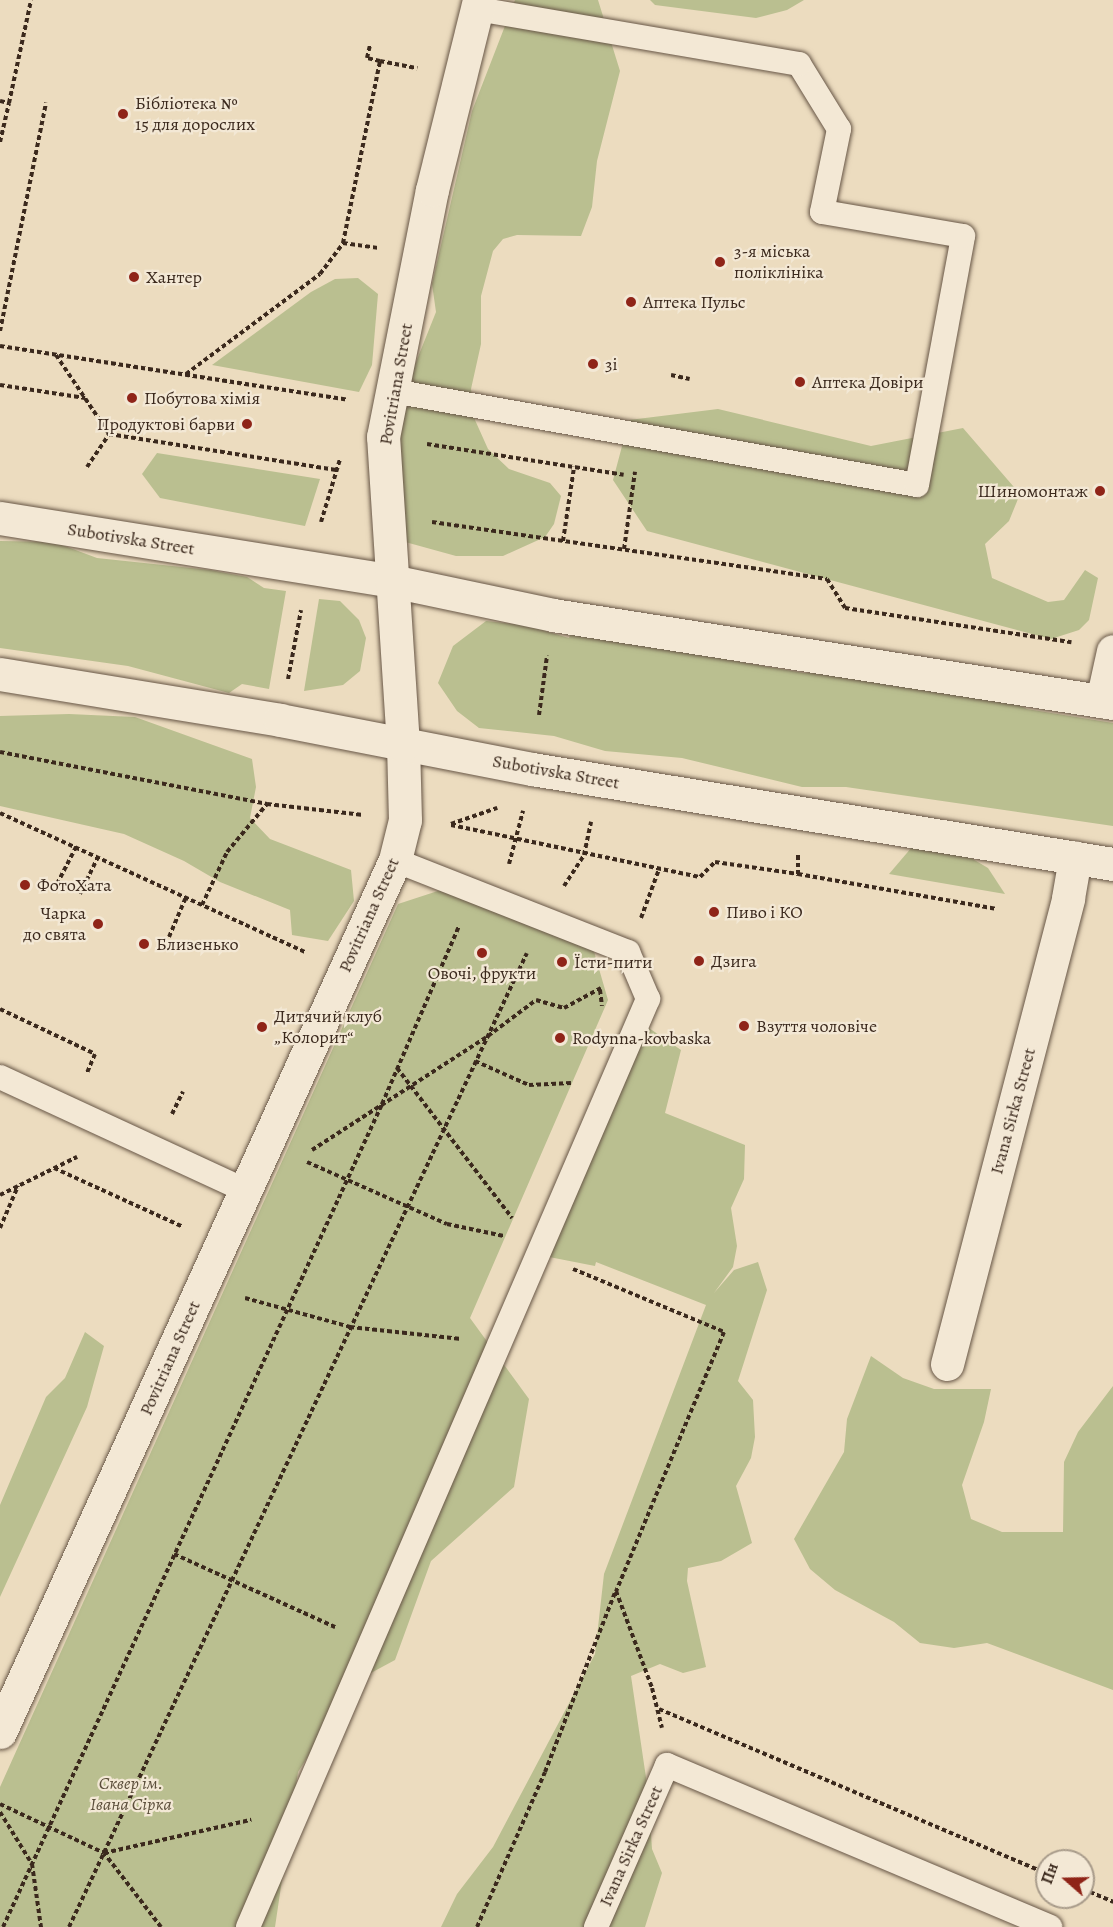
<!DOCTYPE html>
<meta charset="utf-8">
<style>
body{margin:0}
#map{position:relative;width:1113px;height:1927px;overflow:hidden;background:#ecdcbf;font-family:Alegreya,serif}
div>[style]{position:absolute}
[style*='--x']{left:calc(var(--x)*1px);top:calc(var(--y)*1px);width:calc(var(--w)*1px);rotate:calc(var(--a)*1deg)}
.green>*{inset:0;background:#babf90}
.path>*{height:4px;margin-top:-2px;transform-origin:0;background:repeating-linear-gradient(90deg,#3b291d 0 4.5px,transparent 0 7.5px)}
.roads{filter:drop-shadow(0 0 2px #675646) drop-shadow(0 0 2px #675646)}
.service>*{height:24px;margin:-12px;padding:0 12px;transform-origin:12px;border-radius:12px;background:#f3e8d5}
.minor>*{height:33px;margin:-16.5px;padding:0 16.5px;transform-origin:16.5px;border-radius:16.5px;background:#f3e8d5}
.tertiary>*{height:33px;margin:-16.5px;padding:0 16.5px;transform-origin:16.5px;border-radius:16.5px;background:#f3e8d5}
.dots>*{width:16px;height:16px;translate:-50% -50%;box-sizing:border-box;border:3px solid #f3e8d5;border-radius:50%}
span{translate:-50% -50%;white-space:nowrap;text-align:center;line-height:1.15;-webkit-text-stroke:4.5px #f3e8d5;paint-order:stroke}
.poi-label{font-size:18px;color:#3b291d}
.left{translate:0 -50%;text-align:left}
.right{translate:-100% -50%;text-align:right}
.street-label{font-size:18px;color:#3b291d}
.park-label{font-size:18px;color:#5b4e3a;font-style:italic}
.north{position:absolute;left:1035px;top:1849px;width:60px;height:60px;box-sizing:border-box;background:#f3e8d5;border:2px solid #a99c8b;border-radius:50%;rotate:290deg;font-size:16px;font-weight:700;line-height:24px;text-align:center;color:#3b291d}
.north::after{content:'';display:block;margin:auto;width:21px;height:27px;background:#8f2418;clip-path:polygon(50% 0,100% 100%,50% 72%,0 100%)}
</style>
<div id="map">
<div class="green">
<i style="clip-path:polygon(515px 0,598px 0,620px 71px,597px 161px,592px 207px,581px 236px,517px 235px,503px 239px,493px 251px,481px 296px,481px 344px,471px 389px,475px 420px,488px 449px,509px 469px,550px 483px,561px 496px,554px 524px,545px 537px,503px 556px,456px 556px,398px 540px,372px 472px,436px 312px,432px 284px,472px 111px)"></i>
<i style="clip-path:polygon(650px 0,804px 0,787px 10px,756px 18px,655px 5px)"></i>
<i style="clip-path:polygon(358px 278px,378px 294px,372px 365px,359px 392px,212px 365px,311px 292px,335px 279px)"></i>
<i style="clip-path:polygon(718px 409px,871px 446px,963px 428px,1020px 494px,1009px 521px,985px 544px,992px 578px,1048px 602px,1064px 600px,1085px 570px,1098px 578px,1089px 620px,1079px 630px,1051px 639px,647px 531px,613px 480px,629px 420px)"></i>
<i style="clip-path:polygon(157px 453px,320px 479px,305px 526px,160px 498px,142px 474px)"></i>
<i style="clip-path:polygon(0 541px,54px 542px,97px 558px,210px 570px,247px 577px,264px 588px,286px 591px,269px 689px,242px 684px,229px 693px,128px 666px,0 648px)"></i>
<i style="clip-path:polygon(319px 599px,340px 601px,359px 620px,366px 638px,360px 671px,343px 685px,304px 691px)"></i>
<i style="clip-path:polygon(486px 621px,525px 625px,569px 638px,570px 635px,604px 638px,804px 673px,850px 672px,1010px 700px,1027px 709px,1113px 723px,1113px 826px,846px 787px,802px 787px,682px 758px,605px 751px,554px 736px,479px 728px,457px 711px,438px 683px,453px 646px)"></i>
<i style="clip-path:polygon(69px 714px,135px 717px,252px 759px,256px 787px,250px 818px,270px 839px,351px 870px,354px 901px,328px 941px,292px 935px,290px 910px,220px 882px,184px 861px,124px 834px,0 806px,0 716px)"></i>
<i style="clip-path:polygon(912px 847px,966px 855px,988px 868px,1005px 894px,889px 874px)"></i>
<i style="clip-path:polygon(447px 888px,593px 948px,608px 1000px,470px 1318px,529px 1399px,514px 1487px,431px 1561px,395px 1660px,356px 1681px,298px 1772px,275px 1927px,0 1927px,0 1787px,398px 904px)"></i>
<i style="clip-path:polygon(646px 1026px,681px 1050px,665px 1113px,745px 1145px,744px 1179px,731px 1208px,737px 1246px,733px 1267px,714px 1293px,734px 1270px,758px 1262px,767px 1290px,738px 1381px,753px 1400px,755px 1437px,751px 1458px,736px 1486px,752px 1543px,721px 1561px,688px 1568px,687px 1581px,706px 1667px,683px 1673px,660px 1664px,631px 1676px,648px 1791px,652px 1849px,662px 1873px,645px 1927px,441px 1927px,457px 1894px,493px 1847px,595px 1654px,604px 1574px,706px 1305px,596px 1262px,595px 1266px,539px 1255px)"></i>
<i style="clip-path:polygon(85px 1332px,104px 1346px,87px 1407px,0 1597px,0 1505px,46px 1397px,65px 1378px)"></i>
<i style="clip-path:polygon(871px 1356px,903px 1378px,934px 1389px,991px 1389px,984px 1422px,962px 1485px,971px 1519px,1002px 1532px,1063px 1532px,1064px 1462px,1078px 1432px,1113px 1386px,1113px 1690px,987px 1643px,954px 1648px,920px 1643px,894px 1622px,835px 1590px,810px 1569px,794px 1539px,844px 1452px,847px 1419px)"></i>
</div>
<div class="path">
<i style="--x:380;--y:61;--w:38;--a:11"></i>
<i style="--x:0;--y:101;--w:9;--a:13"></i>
<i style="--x:9;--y:103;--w:105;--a:-77.9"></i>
<i style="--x:0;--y:142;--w:40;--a:-77"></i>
<i style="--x:343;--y:243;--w:186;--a:-78.5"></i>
<i style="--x:380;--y:61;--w:13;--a:-167"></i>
<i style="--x:367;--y:58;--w:13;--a:-77"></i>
<i style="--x:0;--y:331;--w:233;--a:-78.6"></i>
<i style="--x:0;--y:346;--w:352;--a:8.8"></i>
<i style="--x:56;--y:355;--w:95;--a:56.1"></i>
<i style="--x:186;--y:374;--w:167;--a:-36.7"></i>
<i style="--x:320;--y:274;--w:39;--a:-53"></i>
<i style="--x:343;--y:243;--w:35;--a:8"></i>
<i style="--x:671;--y:375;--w:19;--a:12"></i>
<i style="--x:0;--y:385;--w:86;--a:8.7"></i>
<i style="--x:427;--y:444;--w:199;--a:8.9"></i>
<i style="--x:87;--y:467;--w:40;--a:-56"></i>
<i style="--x:109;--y:434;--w:230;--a:9"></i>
<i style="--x:321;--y:522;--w:66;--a:-73.2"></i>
<i style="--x:432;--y:522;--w:399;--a:8.2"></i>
<i style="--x:827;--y:579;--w:34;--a:58"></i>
<i style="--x:845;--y:608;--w:229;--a:8.6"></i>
<i style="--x:563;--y:541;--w:75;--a:-81.5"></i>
<i style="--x:624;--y:549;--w:78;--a:-81.9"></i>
<i style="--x:288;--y:679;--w:70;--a:-79.3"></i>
<i style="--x:539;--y:715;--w:60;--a:-82.3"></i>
<i style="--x:0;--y:752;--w:272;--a:11"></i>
<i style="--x:267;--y:804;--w:97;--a:6.5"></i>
<i style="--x:0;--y:813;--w:337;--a:24.5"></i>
<i style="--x:451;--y:824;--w:49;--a:-19.2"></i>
<i style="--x:451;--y:825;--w:254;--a:11.8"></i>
<i style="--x:700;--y:877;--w:21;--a:-45"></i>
<i style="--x:715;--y:862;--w:84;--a:8.2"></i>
<i style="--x:798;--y:855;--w:19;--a:90"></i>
<i style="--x:798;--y:874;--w:202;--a:10"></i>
<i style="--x:509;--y:864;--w:55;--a:-75.2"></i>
<i style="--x:57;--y:884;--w:42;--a:-62.8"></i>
<i style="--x:564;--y:886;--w:37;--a:-57"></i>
<i style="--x:584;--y:855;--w:34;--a:-78"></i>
<i style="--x:80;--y:894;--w:41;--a:-64.1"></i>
<i style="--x:202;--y:905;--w:59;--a:-64.7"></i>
<i style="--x:227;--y:852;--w:62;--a:-50.2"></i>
<i style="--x:641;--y:918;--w:52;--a:-69.8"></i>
<i style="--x:169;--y:937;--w:43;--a:-67"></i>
<i style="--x:600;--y:990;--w:16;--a:83"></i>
<i style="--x:0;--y:1009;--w:105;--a:25.3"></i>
<i style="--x:95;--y:1054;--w:21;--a:113"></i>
<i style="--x:475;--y:1061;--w:59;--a:24"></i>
<i style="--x:529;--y:1085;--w:42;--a:-2.7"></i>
<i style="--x:397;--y:1068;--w:189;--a:52.5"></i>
<i style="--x:172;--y:1114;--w:25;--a:-64"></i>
<i style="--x:312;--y:1150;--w:210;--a:-32.9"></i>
<i style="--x:488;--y:1036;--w:60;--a:-36.9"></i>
<i style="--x:536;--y:1000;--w:29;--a:16"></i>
<i style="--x:564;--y:1008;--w:42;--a:-28.4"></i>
<i style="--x:307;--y:1162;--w:153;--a:23.9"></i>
<i style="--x:447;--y:1224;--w:58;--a:11.9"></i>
<i style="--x:54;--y:1168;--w:140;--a:24.5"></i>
<i style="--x:0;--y:1195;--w:86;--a:-26.3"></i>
<i style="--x:0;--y:1228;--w:46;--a:-66.8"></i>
<i style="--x:573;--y:1269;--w:164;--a:22.6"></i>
<i style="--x:724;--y:1332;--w:281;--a:112.6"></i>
<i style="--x:616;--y:1591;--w:103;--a:69.6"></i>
<i style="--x:652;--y:1688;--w:41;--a:76"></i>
<i style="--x:245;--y:1298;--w:109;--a:15.4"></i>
<i style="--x:350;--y:1327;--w:112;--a:6.2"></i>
<i style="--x:174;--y:1554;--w:177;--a:24.4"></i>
<i style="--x:659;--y:1709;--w:422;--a:23"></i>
<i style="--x:0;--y:1804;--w:115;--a:25.2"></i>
<i style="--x:0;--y:1812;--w:61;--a:58.4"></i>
<i style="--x:32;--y:1864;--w:64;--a:81.9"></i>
<i style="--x:1083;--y:1889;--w:33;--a:23"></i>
<i style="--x:3;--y:1927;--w:906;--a:-65.27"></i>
<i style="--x:382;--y:1104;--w:194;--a:-66.6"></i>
<i style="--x:69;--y:1927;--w:1076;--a:-64.82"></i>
<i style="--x:161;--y:1927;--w:93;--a:-127.6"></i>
<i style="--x:104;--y:1853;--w:151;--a:-12.7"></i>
<i style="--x:477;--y:1927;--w:169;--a:-66.3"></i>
<i style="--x:545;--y:1772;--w:193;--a:-68.7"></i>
</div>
<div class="roads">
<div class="service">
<i style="--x:393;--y:391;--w:532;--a:10.17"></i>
<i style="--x:917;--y:485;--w:253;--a:-79.5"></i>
<i style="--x:963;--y:236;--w:143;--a:-170.3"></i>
<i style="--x:822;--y:212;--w:85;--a:-78.4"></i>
<i style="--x:839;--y:129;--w:76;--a:-121.6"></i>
<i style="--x:799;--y:64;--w:327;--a:-170.3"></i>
<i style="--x:0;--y:1077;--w:269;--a:24.8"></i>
<i style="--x:248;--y:1927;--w:1011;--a:-66.68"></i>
<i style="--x:648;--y:999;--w:51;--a:-113.1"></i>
<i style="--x:628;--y:952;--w:251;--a:-158.5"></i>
<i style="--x:596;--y:1927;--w:177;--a:-66.3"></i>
<i style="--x:667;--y:1765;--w:416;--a:22.9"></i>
</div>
<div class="minor">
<i style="--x:1102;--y:701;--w:51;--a:-77.6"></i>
<i style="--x:947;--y:1364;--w:481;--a:-75.4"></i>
<i style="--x:1068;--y:898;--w:41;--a:-80.1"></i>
<i style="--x:0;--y:1732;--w:957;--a:-65.63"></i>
<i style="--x:395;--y:860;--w:41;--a:-76"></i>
<i style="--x:405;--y:820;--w:75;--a:-91.5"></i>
</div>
<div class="tertiary">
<i style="--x:0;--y:518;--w:397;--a:9.1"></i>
<i style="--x:392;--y:581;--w:165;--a:11.9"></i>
<i style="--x:553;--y:615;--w:567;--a:8.93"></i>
<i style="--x:0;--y:674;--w:284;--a:9.3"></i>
<i style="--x:280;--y:720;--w:257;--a:11"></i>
<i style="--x:532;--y:769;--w:589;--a:9.29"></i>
<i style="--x:403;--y:745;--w:309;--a:-93.7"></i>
<i style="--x:383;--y:437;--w:252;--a:-78.8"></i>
<i style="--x:432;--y:190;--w:196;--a:-76.1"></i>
</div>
</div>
<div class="dots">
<i style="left:123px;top:114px;background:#8f2418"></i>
<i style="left:720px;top:262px;background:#8f2418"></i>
<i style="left:134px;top:277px;background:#8f2418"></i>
<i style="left:631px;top:302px;background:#8f2418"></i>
<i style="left:593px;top:364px;background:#8f2418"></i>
<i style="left:800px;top:382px;background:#8f2418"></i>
<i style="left:132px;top:398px;background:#8f2418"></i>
<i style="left:247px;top:424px;background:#8f2418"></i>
<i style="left:1100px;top:491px;background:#8f2418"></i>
<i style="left:25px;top:885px;background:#8f2418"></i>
<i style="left:714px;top:912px;background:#8f2418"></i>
<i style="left:98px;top:924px;background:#8f2418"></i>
<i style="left:144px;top:944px;background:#8f2418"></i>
<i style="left:482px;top:953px;background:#8f2418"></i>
<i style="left:699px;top:961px;background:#8f2418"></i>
<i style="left:562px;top:962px;background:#8f2418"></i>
<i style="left:744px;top:1026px;background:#8f2418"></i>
<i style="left:262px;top:1027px;background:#8f2418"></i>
<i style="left:560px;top:1038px;background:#8f2418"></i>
</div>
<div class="poi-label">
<span class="left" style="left:135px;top:114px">Бібліотека №<br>15 для дорослих</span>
<span class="left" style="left:734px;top:262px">3-я міська<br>поліклініка</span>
<span class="left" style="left:146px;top:277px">Хантер</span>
<span class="left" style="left:643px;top:302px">Аптека Пульс</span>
<span class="left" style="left:605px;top:364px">3і</span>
<span class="left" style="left:812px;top:382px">Аптека Довіри</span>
<span class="left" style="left:144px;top:398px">Побутова хімія</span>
<span class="right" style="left:235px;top:424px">Продуктові барви</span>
<span class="right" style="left:1088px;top:491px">Шиномонтаж</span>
<span class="left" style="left:37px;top:885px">ФотоХата</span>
<span class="left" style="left:726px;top:912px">Пиво і КО</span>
<span class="right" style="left:86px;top:924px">Чарка<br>до свята</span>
<span class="left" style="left:156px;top:944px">Близенько</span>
<span class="left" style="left:711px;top:961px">Дзига</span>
<span class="left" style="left:574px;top:962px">Їсти-пити</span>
<span style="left:482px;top:973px">Овочі, фрукти</span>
<span class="left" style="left:274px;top:1027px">Дитячий клуб<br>„Колорит“</span>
<span class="left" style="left:756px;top:1026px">Взуття чоловіче</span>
<span class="left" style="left:572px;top:1038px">Rodynna-kovbaska</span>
</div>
<div class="street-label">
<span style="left:396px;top:384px;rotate:-80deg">Povitriana Street</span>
<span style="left:131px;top:539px;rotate:9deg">Subotivska Street</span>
<span style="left:556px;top:772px;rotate:10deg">Subotivska Street</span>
<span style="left:369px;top:915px;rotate:-66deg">Povitriana Street</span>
<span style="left:1013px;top:1111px;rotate:-75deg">Ivana Sirka Street</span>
<span style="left:170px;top:1358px;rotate:-66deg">Povitriana Street</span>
<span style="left:631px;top:1846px;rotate:-66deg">Ivana Sirka Street</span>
</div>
<div class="park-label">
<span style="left:131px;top:1794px">Сквер ім.<br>Івана Сірка</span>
</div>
<div class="north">Пн</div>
</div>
